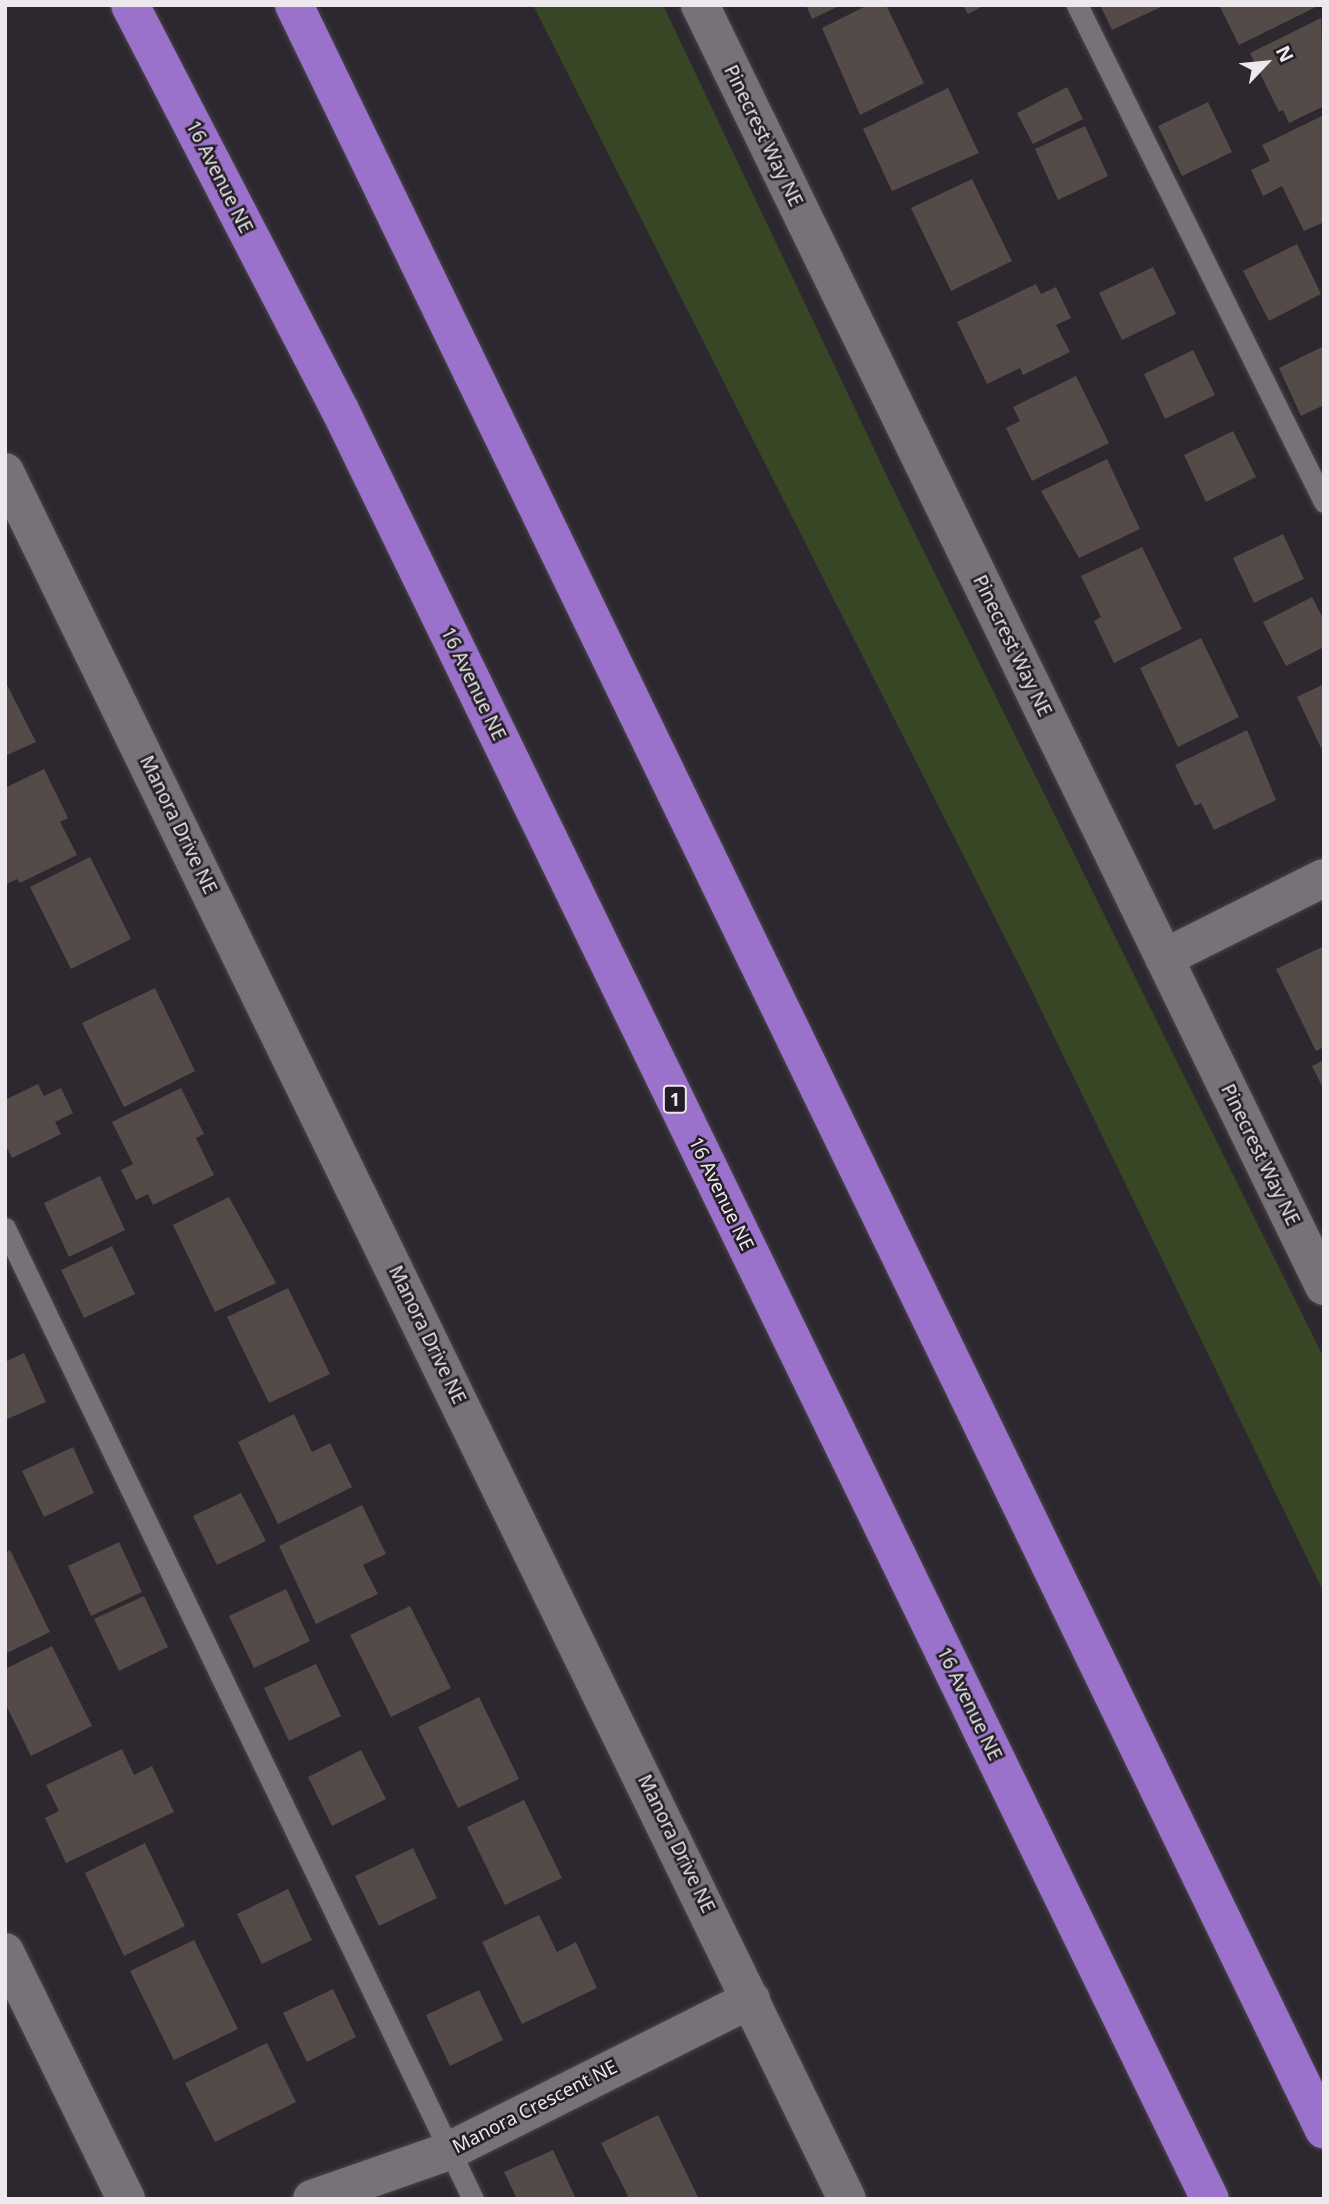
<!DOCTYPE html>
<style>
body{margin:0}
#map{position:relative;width:1329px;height:2204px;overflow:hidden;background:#2d282f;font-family:"Noto Sans",sans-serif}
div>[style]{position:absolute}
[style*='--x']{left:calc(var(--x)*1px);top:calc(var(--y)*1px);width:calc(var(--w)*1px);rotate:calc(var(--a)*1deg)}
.green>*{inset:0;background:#374624}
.building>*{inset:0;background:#544a47}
.roads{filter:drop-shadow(0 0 2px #49444a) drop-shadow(0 0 2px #49444a)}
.service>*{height:21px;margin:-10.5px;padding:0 10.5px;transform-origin:10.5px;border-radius:10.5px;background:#77717a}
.minor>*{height:38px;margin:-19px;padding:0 19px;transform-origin:19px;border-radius:19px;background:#77717a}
.motorway>*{height:38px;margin:-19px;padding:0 19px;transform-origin:19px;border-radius:19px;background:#9a72cc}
span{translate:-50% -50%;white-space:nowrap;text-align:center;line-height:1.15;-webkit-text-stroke:5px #231e25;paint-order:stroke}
.shield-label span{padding:2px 5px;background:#231e25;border:2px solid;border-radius:5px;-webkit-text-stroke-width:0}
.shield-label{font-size:18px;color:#ece8ed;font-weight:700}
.street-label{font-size:19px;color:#ece8ed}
.frame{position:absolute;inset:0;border:7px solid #ece8ed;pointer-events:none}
.north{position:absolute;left:1231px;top:28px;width:70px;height:70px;-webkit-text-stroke:5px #231e25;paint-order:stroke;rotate:64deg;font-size:19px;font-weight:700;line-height:28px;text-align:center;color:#ece8ed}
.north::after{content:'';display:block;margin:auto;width:24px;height:32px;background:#ece8ed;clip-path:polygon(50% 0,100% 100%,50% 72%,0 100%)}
</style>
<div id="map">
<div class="green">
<i style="clip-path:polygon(533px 5px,663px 5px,896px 495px,1324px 1358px,1324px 1593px,1028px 983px)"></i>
</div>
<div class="building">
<i style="clip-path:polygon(806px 5px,841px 5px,812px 19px)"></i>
<i style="clip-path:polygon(868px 5px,886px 5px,924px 83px,860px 115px,822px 28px)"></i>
<i style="clip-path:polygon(963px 5px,985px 5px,968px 14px)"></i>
<i style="clip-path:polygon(1100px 5px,1165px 5px,1112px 30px)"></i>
<i style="clip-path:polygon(1219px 5px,1320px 5px,1239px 45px)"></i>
<i style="clip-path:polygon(1321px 18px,1324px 106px,1289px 123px,1283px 110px,1279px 112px,1250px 53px)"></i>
<i style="clip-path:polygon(1067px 87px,1083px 119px,1033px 144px,1017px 113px)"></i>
<i style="clip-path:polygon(948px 88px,979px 153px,892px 191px,863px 129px)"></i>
<i style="clip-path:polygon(1208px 102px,1232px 152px,1182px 176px,1158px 126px)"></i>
<i style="clip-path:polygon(1324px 115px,1324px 222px,1304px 231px,1282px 186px,1263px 196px,1251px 170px,1270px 161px,1262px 145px)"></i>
<i style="clip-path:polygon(1085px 126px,1108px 176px,1058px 200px,1035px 149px)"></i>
<i style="clip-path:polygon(972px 179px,1012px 261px,951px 291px,911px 208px)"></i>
<i style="clip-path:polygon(1297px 244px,1321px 294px,1269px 321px,1243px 271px)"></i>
<i style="clip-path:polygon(1153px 267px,1176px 314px,1122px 340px,1099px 293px)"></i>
<i style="clip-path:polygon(1036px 284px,1041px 294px,1056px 287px,1071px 318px,1056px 325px,1070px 352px,1023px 375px,1020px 368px,987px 384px,957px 322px)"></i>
<i style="clip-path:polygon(1324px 346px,1324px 405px,1301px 416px,1279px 368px)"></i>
<i style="clip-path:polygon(1193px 350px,1215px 395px,1165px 419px,1144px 374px)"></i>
<i style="clip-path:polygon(1076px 376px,1109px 443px,1032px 481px,1006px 428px,1020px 421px,1013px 407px)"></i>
<i style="clip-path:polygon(1233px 431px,1256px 477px,1206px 502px,1184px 455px)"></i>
<i style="clip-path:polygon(1107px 459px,1140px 529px,1079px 558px,1041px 491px)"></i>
<i style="clip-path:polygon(1283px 534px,1304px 579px,1254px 603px,1233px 558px)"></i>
<i style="clip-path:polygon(1142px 547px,1182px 629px,1114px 663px,1094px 621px,1101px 617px,1081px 576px)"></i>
<i style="clip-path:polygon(1312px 597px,1324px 620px,1324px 647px,1286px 666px,1263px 622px)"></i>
<i style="clip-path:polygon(1201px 638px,1239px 717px,1178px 747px,1140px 668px)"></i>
<i style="clip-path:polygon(5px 681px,36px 742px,5px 756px)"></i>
<i style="clip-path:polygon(1324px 684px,1324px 746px,1321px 748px,1297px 697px)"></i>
<i style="clip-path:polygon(1247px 730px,1276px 800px,1214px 830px,1201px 803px,1195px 806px,1175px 765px)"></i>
<i style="clip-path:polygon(44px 769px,68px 818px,60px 822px,77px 855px,20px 883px,17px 879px,5px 885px,5px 788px)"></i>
<i style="clip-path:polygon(90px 857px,131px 939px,71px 969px,30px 887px)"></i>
<i style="clip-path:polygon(1324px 946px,1324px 1047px,1316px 1051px,1276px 969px)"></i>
<i style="clip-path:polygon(155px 988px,195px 1071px,124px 1107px,82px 1023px)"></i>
<i style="clip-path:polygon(1324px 1060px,1324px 1090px,1312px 1066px)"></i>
<i style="clip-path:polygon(38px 1084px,44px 1096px,61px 1088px,73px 1113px,55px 1122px,61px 1134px,12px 1158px,5px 1144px,5px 1100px)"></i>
<i style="clip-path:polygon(181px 1088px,204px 1134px,196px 1138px,214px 1175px,153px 1205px,148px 1194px,136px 1200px,121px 1170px,133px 1164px,112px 1122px)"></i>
<i style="clip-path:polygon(100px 1176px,125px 1230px,69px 1257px,44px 1203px)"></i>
<i style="clip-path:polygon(229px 1197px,276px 1283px,215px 1312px,173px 1225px)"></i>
<i style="clip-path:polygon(112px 1246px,135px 1294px,84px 1318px,61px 1270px)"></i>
<i style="clip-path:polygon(288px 1288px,330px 1374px,269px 1403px,227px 1317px)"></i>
<i style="clip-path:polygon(24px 1353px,46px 1402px,5px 1420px,5px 1362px)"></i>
<i style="clip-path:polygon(294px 1414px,312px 1452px,330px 1443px,352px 1487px,278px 1524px,238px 1442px)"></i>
<i style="clip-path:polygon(73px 1447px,94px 1493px,44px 1517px,22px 1471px)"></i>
<i style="clip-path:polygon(241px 1493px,266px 1541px,217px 1565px,193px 1516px)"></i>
<i style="clip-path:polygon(362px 1505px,386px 1554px,363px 1565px,378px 1594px,316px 1624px,279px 1546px)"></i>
<i style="clip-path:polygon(119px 1542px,142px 1592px,91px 1616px,68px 1566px)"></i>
<i style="clip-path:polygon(10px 1550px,50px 1632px,5px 1654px,5px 1553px)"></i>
<i style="clip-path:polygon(286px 1589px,310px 1641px,254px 1668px,229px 1616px)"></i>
<i style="clip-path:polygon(144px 1596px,168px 1647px,119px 1671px,94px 1619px)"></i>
<i style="clip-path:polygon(410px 1606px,451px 1688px,391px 1717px,350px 1635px)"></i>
<i style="clip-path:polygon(52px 1646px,92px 1726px,31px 1756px,5px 1703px,5px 1669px)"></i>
<i style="clip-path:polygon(316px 1664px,341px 1716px,289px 1741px,264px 1688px)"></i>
<i style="clip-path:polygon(479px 1697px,519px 1779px,458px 1808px,418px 1727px)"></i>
<i style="clip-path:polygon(122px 1749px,134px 1775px,152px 1766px,174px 1812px,66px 1863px,45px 1818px,59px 1811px,46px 1785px)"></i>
<i style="clip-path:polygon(361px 1750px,386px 1799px,332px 1826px,308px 1777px)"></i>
<i style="clip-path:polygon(524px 1800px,562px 1878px,505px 1905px,467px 1827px)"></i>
<i style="clip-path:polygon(145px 1843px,185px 1926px,124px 1956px,85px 1873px)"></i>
<i style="clip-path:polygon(413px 1848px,437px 1898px,379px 1926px,355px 1876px)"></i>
<i style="clip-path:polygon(288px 1889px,312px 1940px,262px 1964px,237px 1914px)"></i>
<i style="clip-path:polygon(539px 1915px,557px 1952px,576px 1942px,597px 1988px,522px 2024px,482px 1942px)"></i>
<i style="clip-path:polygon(194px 1940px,238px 2029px,174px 2060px,130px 1971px)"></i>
<i style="clip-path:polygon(333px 1989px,356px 2037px,307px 2062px,283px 2013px)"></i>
<i style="clip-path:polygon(479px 1990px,503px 2040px,450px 2066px,426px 2015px)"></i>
<i style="clip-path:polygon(267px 2043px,296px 2102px,215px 2142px,185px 2083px)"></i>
<i style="clip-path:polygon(658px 2115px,699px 2199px,622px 2199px,628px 2196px,601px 2143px)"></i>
<i style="clip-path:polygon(553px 2150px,576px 2199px,517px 2199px,504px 2172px)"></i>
</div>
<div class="roads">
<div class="service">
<i style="--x:1077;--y:5;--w:555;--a:63.57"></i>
<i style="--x:5;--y:1228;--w:1078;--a:64.27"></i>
</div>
<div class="minor">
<i style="--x:700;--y:5;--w:1425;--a:64.03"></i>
<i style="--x:5;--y:472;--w:1921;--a:64.01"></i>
<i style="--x:1164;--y:958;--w:179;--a:-26.6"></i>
<i style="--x:5;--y:1952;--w:275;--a:63.9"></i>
<i style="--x:312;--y:2199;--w:145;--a:-19.3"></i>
<i style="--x:449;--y:2151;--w:338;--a:-26.7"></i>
</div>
<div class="motorway">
<i style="--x:130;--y:5;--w:456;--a:62.6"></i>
<i style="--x:340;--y:410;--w:1989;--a:64.07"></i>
<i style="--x:294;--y:5;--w:2361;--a:64.14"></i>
</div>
</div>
<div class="shield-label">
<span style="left:675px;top:1099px">1</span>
</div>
<div class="street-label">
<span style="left:763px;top:136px;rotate:64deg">Pinecrest Way NE</span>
<span style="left:219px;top:177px;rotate:63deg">16 Avenue NE</span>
<span style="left:1012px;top:646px;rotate:64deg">Pinecrest Way NE</span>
<span style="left:473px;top:684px;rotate:64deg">16 Avenue NE</span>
<span style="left:178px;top:825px;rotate:64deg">Manora Drive NE</span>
<span style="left:1260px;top:1155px;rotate:64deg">Pinecrest Way NE</span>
<span style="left:721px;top:1194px;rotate:64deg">16 Avenue NE</span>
<span style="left:427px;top:1335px;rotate:64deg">Manora Drive NE</span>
<span style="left:969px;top:1704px;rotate:64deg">16 Avenue NE</span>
<span style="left:676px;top:1844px;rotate:64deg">Manora Drive NE</span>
<span style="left:535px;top:2107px;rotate:-27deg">Manora Crescent NE</span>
</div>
<div class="frame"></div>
<div class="north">N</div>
</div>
